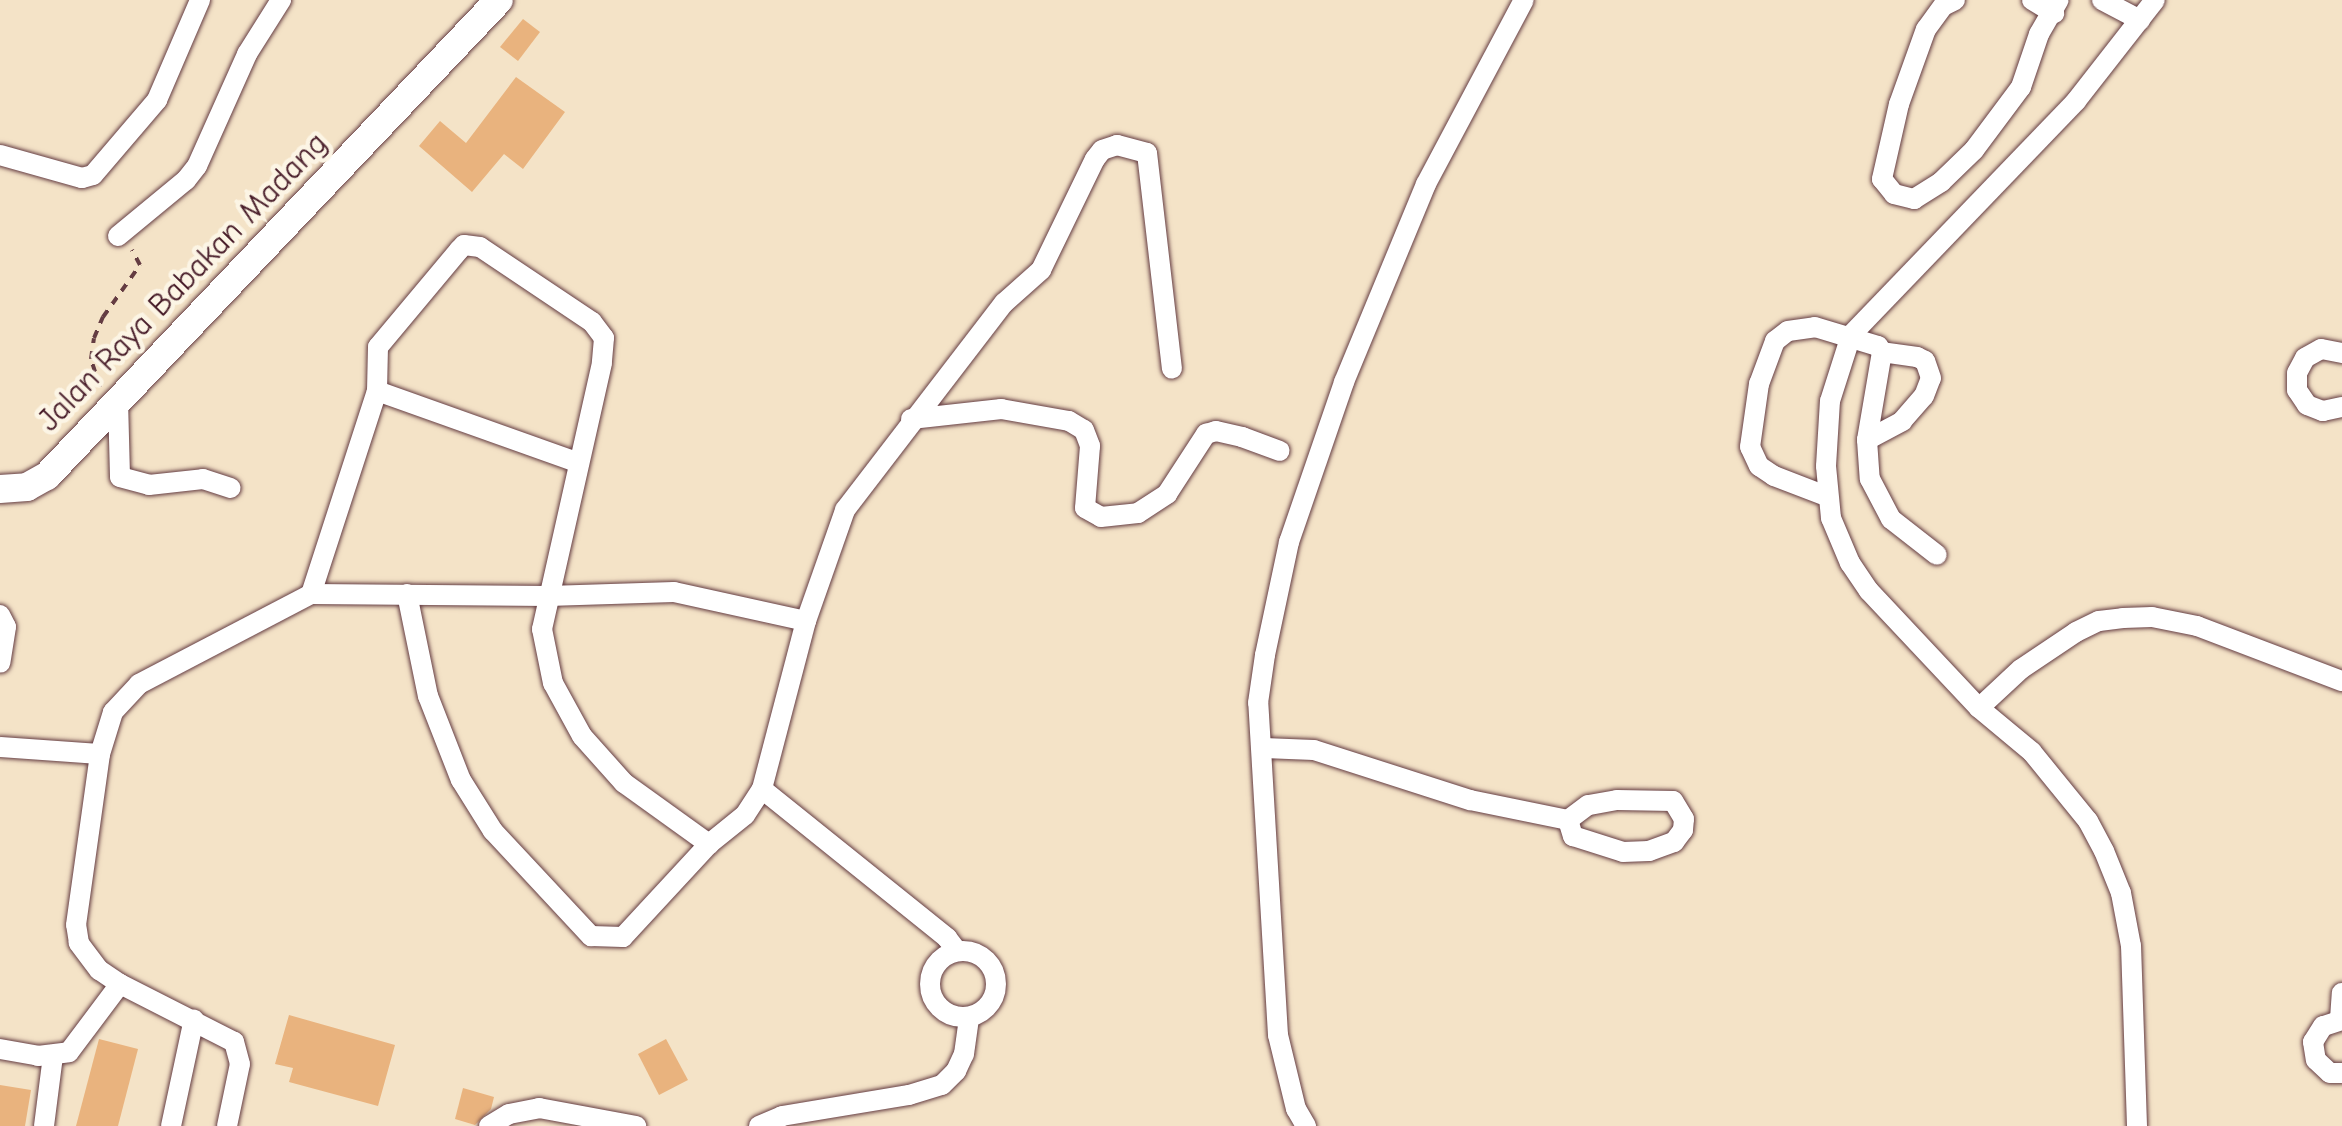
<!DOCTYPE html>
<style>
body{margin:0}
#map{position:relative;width:2342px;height:1126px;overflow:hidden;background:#f4e3c7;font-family:"Comic Neue",sans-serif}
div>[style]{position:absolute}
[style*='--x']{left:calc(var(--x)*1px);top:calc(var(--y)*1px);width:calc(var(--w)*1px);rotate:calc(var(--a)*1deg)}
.building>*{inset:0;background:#e9b37e}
.path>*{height:4px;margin-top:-2px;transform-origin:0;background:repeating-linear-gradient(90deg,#643c42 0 8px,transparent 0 16px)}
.roads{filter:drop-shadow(0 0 2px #643c42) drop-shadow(0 0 2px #643c42)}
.minor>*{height:20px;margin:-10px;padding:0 10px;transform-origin:10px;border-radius:10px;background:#fff}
.minor>.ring{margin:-10px;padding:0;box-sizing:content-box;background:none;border:20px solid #fff;border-radius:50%}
.major>*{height:28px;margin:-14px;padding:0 14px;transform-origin:14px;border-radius:14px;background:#fff}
span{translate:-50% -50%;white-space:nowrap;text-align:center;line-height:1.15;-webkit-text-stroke:9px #fcf5e5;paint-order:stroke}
.street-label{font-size:32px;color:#4a1f2b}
</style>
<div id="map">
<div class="building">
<i style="clip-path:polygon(523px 19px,540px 32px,518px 61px,500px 47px)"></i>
<i style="clip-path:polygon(516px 77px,565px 112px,523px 169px,504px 154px,472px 192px,419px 146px,440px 121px,466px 143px)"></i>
<i style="clip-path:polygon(289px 1015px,395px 1045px,378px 1106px,289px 1082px,293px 1068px,275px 1064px)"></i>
<i style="clip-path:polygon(99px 1039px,138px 1049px,118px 1126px,76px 1126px)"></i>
<i style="clip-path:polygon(666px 1039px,688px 1080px,659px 1095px,638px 1054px)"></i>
<i style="clip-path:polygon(0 1085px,31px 1090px,25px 1126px,0 1126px)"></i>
<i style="clip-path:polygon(463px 1088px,494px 1097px,491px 1109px,475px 1125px,455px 1119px)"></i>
</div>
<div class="path">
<i style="--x:100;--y:387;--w:29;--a:-108"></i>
<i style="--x:91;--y:359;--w:21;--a:-82"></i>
<i style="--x:94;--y:338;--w:23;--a:-67"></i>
<i style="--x:103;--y:317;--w:64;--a:-54.6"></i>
<i style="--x:140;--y:265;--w:17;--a:-118"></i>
</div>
<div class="roads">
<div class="minor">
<i style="--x:1955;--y:0;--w:13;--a:153"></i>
<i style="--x:1943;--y:6;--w:29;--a:126"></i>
<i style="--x:1926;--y:29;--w:80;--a:109.8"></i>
<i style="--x:1899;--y:104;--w:77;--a:102.8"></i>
<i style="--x:1882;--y:179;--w:19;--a:51"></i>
<i style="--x:1894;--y:194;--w:21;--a:14"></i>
<i style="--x:1914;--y:199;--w:32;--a:-32"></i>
<i style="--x:1941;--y:182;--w:46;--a:-44.1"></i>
<i style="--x:1974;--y:150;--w:79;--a:-53.3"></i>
<i style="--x:2021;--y:87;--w:56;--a:-71.2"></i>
<i style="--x:2039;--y:34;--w:39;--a:-60"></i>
<i style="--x:2032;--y:0;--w:26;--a:31"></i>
<i style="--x:2102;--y:0;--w:43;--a:27.8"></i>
<i style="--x:0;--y:155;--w:85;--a:15.7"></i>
<i style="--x:82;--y:178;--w:11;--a:-15"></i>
<i style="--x:93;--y:175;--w:99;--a:-49.5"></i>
<i style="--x:157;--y:100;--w:109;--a:-66.7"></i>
<i style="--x:118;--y:236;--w:88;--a:-39.5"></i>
<i style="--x:186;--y:180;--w:18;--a:-52"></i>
<i style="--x:197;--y:166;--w:123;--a:-65.9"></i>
<i style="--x:247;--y:54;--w:64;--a:-57.8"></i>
<i style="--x:2342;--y:353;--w:21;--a:-169"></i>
<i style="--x:2321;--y:349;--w:18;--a:151"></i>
<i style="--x:2305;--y:358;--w:17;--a:118"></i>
<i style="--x:2297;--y:373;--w:17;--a:90"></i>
<i style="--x:2297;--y:390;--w:18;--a:56"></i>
<i style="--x:2307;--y:405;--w:17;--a:21"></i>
<i style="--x:2323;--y:411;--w:19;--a:-12"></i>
<i style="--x:377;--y:391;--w:214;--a:19.6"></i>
<i style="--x:118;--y:400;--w:77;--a:88.5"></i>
<i style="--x:120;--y:477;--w:30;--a:15"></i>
<i style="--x:149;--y:485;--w:54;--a:-6.3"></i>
<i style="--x:203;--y:479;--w:29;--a:18"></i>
<i style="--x:911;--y:419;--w:91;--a:-6.3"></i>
<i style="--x:1001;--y:409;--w:69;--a:10"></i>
<i style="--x:1069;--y:421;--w:17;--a:31"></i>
<i style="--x:1084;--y:430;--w:17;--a:69"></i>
<i style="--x:1090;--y:446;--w:62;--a:94.6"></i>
<i style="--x:1085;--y:508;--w:18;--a:29"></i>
<i style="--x:1101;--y:517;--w:37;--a:-6"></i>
<i style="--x:1138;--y:513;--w:35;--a:-33"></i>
<i style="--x:1167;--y:494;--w:72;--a:-57"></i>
<i style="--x:1206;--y:434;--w:10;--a:-17"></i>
<i style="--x:1216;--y:431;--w:27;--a:13"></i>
<i style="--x:1242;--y:437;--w:40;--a:20.2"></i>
<i style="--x:1867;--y:440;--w:40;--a:-28"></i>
<i style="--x:1902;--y:421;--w:33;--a:-49"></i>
<i style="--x:1924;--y:396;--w:19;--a:-69"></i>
<i style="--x:1931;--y:378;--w:18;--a:-109"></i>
<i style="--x:1925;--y:361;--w:9;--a:-153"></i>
<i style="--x:1917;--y:357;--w:35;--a:-172"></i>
<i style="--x:1826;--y:496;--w:56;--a:-159"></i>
<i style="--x:1774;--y:476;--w:18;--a:-146"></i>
<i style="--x:1759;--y:466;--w:21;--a:-115"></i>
<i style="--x:1750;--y:447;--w:64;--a:-81.9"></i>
<i style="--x:1759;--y:384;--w:46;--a:-69.6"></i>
<i style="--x:1775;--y:341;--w:16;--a:-38"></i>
<i style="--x:1788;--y:331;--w:27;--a:-8"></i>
<i style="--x:1815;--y:327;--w:66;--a:16.8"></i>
<i style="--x:1878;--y:346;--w:7;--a:56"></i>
<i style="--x:1882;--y:352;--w:89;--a:99.7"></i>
<i style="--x:1867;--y:440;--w:39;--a:86"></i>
<i style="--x:1870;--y:479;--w:45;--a:62.3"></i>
<i style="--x:1891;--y:519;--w:58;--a:38"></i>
<i style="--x:311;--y:594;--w:213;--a:-72"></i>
<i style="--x:377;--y:391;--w:44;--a:-88.7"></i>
<i style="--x:378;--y:347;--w:126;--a:-50.1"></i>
<i style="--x:459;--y:250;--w:7;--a:-45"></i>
<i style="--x:464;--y:245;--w:16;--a:7"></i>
<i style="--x:480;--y:247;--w:135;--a:33.8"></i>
<i style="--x:592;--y:322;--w:20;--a:53"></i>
<i style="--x:604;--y:338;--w:25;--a:95"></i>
<i style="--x:602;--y:363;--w:273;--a:102.7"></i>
<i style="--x:542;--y:629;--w:55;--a:78.5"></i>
<i style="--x:553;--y:683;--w:60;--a:61.3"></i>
<i style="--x:582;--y:736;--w:63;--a:48.2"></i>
<i style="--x:624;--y:783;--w:105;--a:35.7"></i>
<i style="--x:407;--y:594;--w:104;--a:78.4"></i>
<i style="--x:428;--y:696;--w:90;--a:68.6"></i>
<i style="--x:461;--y:780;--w:60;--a:57.9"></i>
<i style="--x:493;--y:831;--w:144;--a:47"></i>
<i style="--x:591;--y:936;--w:32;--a:2"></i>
<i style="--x:623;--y:937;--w:127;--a:-47.2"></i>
<i style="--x:709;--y:844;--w:46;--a:-38.9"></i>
<i style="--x:745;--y:815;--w:31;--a:-57"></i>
<i style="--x:0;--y:615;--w:13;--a:63"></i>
<i style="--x:6;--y:627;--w:36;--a:99"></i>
<i style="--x:806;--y:621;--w:174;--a:104.7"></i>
<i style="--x:762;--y:789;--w:238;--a:38.8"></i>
<i style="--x:947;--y:938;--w:16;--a:52"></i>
<i style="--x:1979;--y:708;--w:57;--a:-42.9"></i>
<i style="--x:2021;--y:669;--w:66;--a:-33.9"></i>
<i style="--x:2076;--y:632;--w:25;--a:-26"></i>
<i style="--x:2099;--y:621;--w:24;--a:-7"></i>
<i style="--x:2123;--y:618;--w:29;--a:-2"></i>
<i style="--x:2152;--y:617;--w:46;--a:11.3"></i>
<i style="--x:2197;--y:626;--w:155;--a:20.8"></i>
<i style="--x:0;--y:747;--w:100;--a:4"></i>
<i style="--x:1264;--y:748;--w:50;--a:2.3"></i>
<i style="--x:1314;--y:750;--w:164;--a:17.8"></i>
<i style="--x:1470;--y:800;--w:100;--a:11.5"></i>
<i style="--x:1568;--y:820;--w:17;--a:73"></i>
<i style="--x:1573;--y:836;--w:52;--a:17.7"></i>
<i style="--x:1623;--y:852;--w:26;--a:-2"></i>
<i style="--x:1649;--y:851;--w:27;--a:-20"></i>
<i style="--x:1674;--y:842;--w:15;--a:-53"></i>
<i style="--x:1683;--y:830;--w:11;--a:-85"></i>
<i style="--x:1684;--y:819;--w:21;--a:-121"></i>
<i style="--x:1673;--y:801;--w:56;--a:-179"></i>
<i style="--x:1617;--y:800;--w:29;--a:170"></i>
<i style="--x:1588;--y:805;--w:25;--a:143"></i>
<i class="ring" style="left:930px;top:951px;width:46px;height:46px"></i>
<i style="--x:2340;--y:1019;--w:26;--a:-86"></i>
<i style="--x:2342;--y:1020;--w:20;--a:162"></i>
<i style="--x:2323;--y:1026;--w:19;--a:122"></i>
<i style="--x:2313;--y:1042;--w:18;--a:81"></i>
<i style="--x:2316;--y:1060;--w:19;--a:43"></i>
<i style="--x:2330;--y:1073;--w:12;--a:0"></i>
<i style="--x:0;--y:1049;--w:39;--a:10"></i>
<i style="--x:38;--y:1056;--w:31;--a:-7"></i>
<i style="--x:69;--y:1052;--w:85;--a:-53.1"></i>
<i style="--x:44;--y:1126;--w:71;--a:-82.7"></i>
<i style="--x:171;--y:1126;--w:109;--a:-77.9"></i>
<i style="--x:227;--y:1126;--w:63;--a:-78.2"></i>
<i style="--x:240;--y:1064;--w:23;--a:-105"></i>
<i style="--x:234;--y:1042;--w:128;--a:-153"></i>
<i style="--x:120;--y:984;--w:25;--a:-146"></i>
<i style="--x:99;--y:970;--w:34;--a:-127"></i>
<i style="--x:79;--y:943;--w:18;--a:-99"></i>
<i style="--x:76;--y:925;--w:173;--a:-82"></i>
<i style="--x:100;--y:754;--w:44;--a:-72.8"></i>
<i style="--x:113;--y:712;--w:38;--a:-47"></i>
<i style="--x:139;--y:684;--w:194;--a:-27.6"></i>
<i style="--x:311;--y:594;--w:237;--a:0.5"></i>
<i style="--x:548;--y:596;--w:126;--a:-1.8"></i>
<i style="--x:674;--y:592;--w:135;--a:12.4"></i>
<i style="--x:806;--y:621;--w:118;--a:-70.6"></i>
<i style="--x:845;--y:510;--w:261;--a:-52.5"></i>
<i style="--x:1004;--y:303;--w:50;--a:-41.7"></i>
<i style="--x:1041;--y:270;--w:123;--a:-64.1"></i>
<i style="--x:1095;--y:159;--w:11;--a:-52"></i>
<i style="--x:1102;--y:150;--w:16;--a:-18"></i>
<i style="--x:1117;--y:145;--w:31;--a:15"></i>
<i style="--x:1147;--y:153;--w:217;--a:83.4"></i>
<i style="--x:489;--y:1126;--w:23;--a:-31"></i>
<i style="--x:509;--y:1114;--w:31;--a:-11"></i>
<i style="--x:539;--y:1108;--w:99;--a:10.5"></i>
<i style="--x:759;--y:1126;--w:25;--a:-23"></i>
<i style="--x:782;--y:1116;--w:129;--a:-9.4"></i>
<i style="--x:909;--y:1095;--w:34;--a:-17"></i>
<i style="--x:942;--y:1085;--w:20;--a:-45"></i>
<i style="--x:956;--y:1071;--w:19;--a:-65"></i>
<i style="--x:964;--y:1054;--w:36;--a:-82"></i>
<i style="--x:1306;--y:1126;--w:20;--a:-120"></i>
<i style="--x:1296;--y:1109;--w:76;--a:-103.7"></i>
<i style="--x:1278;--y:1035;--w:333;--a:-93.4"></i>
<i style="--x:1258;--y:703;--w:49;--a:-81.7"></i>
<i style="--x:1265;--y:655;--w:116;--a:-78"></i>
<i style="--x:1289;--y:542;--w:169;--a:-71"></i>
<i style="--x:1344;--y:382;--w:214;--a:-67.5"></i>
<i style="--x:1426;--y:184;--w:208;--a:-62"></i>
<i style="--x:2137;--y:1126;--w:180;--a:-91.9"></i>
<i style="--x:2131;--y:946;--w:54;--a:-100.7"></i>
<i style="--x:2121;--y:893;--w:45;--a:-112"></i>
<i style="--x:2104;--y:851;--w:34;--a:-118"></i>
<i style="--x:2088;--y:821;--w:89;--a:-129.1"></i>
<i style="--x:2032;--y:752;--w:69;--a:-140.3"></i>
<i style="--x:1979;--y:708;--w:161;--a:-133.2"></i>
<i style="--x:1869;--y:591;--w:34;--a:-124"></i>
<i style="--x:1850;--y:563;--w:49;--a:-112.9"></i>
<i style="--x:1831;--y:518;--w:52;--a:-95.5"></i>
<i style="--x:1826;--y:466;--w:65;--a:-86.5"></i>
<i style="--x:1830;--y:401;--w:69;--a:-72.3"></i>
<i style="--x:1851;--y:335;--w:325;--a:-46.1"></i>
<i style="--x:2076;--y:101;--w:128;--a:-52"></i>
</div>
<div class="major">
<i style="--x:0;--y:489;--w:27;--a:-4"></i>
<i style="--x:27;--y:487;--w:23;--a:-29"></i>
<i style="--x:47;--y:476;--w:656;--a:-46.48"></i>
</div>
</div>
<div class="street-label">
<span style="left:183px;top:282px;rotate:-46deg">Jalan Raya Babakan Madang</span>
</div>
</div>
